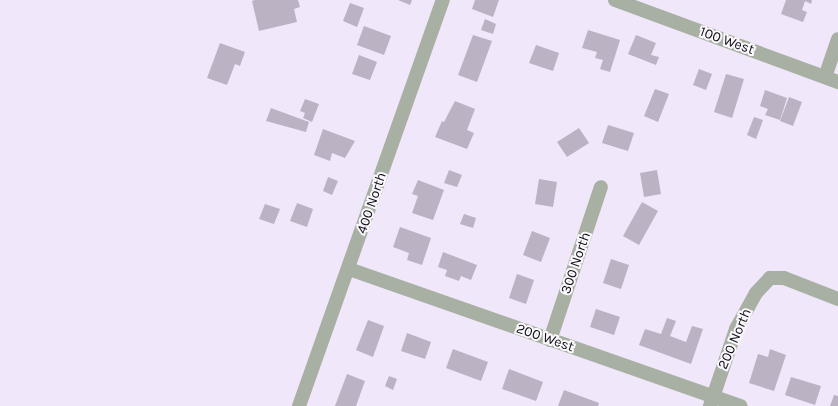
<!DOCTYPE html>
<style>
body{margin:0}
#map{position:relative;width:838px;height:406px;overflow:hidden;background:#f1e7fa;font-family:Karla,sans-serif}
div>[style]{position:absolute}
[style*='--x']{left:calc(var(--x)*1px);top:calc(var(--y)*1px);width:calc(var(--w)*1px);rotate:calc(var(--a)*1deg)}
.building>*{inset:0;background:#bbb2c4}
.minor>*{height:14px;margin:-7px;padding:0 7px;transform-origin:7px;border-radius:7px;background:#a7b0a2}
span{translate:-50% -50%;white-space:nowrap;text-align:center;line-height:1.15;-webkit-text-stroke:4px #faf8fc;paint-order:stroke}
.street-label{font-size:14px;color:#131016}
</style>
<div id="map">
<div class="building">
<i style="clip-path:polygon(255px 0,298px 0,300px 7px,294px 9px,297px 22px,259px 31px,252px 1px)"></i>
<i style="clip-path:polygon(398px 0,412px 0,410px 5px)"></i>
<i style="clip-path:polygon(475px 0,499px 0,493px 17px,472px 9px)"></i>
<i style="clip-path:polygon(786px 0,812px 0,811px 4px,805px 1px,802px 10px,807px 12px,803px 22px,781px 14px)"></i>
<i style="clip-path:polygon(350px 3px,364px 8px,357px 27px,343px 21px)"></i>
<i style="clip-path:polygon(485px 19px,496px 24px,493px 34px,481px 30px)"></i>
<i style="clip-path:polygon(364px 26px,391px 36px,384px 55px,357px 45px)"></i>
<i style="clip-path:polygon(588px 30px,620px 40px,610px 72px,600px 69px,603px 60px,595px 58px,597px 52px,582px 48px)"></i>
<i style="clip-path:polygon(473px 35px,492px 41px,477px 82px,458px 75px)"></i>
<i style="clip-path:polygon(636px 35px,656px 43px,651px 55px,659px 57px,656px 65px,628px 54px)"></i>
<i style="clip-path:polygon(220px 43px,245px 52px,240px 66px,235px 64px,227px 85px,207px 78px)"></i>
<i style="clip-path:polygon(536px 45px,559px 53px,553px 71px,529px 63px)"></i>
<i style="clip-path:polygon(359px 55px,377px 62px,370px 80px,352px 74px)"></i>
<i style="clip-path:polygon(699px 69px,712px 74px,706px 90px,693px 85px)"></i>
<i style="clip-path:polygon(726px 74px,744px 79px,732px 118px,714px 112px)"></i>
<i style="clip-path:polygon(655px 89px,669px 94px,658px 122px,644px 116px)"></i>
<i style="clip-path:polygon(765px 90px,787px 98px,780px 120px,765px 115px,768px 109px,760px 106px)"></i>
<i style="clip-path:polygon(789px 97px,802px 102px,793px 126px,780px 121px)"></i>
<i style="clip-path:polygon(305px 99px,319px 104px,312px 122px,303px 118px,305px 113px,300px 111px)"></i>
<i style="clip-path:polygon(455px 101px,475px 109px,467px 130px,474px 133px,467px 149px,435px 137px,442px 121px,444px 122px)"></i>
<i style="clip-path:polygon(271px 108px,309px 122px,306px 132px,266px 121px)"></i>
<i style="clip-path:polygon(754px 117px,763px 120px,756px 139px,747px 135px)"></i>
<i style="clip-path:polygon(608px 125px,634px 133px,628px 151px,602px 143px)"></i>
<i style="clip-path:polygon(579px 128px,589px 143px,567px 157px,557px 142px)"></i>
<i style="clip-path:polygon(323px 129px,355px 141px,345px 158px,332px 153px,330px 161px,314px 155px)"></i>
<i style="clip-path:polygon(449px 170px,462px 175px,457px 187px,444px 183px)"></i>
<i style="clip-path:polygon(657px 170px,661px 194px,644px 197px,640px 173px)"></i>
<i style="clip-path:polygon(328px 177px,338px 181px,332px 195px,323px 191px)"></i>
<i style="clip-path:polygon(539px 179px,557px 182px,553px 207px,535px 204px)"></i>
<i style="clip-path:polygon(418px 180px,444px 190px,433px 220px,412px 213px,418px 196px,412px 194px)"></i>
<i style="clip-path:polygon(642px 202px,658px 211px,639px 245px,623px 236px)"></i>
<i style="clip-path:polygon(297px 203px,313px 209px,307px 227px,290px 221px)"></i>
<i style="clip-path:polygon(265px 204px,280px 209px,274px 224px,259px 219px)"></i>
<i style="clip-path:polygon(464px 214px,476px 218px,473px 228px,460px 224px)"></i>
<i style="clip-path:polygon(400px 227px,431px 238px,422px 265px,407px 260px,409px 253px,393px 247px)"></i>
<i style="clip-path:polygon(532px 231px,550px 238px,541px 262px,523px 255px)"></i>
<i style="clip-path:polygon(443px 252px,477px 265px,471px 280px,461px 276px,459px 281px,445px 276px,447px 270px,438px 267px)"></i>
<i style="clip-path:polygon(611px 259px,629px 265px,621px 289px,603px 283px)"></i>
<i style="clip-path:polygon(517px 274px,534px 280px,526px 304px,509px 298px)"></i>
<i style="clip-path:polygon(596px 309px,620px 317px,614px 335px,590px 327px)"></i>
<i style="clip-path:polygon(667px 318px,676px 321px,670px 336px,686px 342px,692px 326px,703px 329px,691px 364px,639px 345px,645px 329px,661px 334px)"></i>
<i style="clip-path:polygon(368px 320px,384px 326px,373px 357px,356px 350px)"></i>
<i style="clip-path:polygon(407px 333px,431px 342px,425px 359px,401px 351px)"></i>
<i style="clip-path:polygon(453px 349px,488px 362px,481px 381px,446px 368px)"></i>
<i style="clip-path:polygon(770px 349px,786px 355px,774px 391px,749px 383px,758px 354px,768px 357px)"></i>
<i style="clip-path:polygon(509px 369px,543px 382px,536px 401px,502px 389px)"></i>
<i style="clip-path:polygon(347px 374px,365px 381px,356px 406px,335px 406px)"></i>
<i style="clip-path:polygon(389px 376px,397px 379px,393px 390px,385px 386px)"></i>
<i style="clip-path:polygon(791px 377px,821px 386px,815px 405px,785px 395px)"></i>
<i style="clip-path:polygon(564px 390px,599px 403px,598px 406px,558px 406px)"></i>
<i style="clip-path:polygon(834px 395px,838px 396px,838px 406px,830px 406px)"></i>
</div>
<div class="minor">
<i style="--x:615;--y:0;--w:238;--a:20.2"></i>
<i style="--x:825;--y:77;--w:40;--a:-71.1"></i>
<i style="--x:349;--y:269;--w:415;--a:19.3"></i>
<i style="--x:550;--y:340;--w:161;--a:-71.6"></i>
<i style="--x:299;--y:406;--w:431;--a:-70.5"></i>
<i style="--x:710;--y:406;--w:81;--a:-71.3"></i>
<i style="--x:736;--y:329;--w:41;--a:-60.9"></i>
<i style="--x:756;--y:293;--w:21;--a:-47"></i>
<i style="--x:770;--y:278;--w:14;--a:0"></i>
<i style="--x:784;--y:278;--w:58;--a:21.3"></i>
</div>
<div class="street-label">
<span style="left:727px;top:41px;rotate:20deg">100 West</span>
<span style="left:372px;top:203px;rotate:-71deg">400 North</span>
<span style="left:576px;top:263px;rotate:-71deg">300 North</span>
<span style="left:545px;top:338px;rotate:19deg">200 West</span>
<span style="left:735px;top:339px;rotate:-67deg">200 North</span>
</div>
</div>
